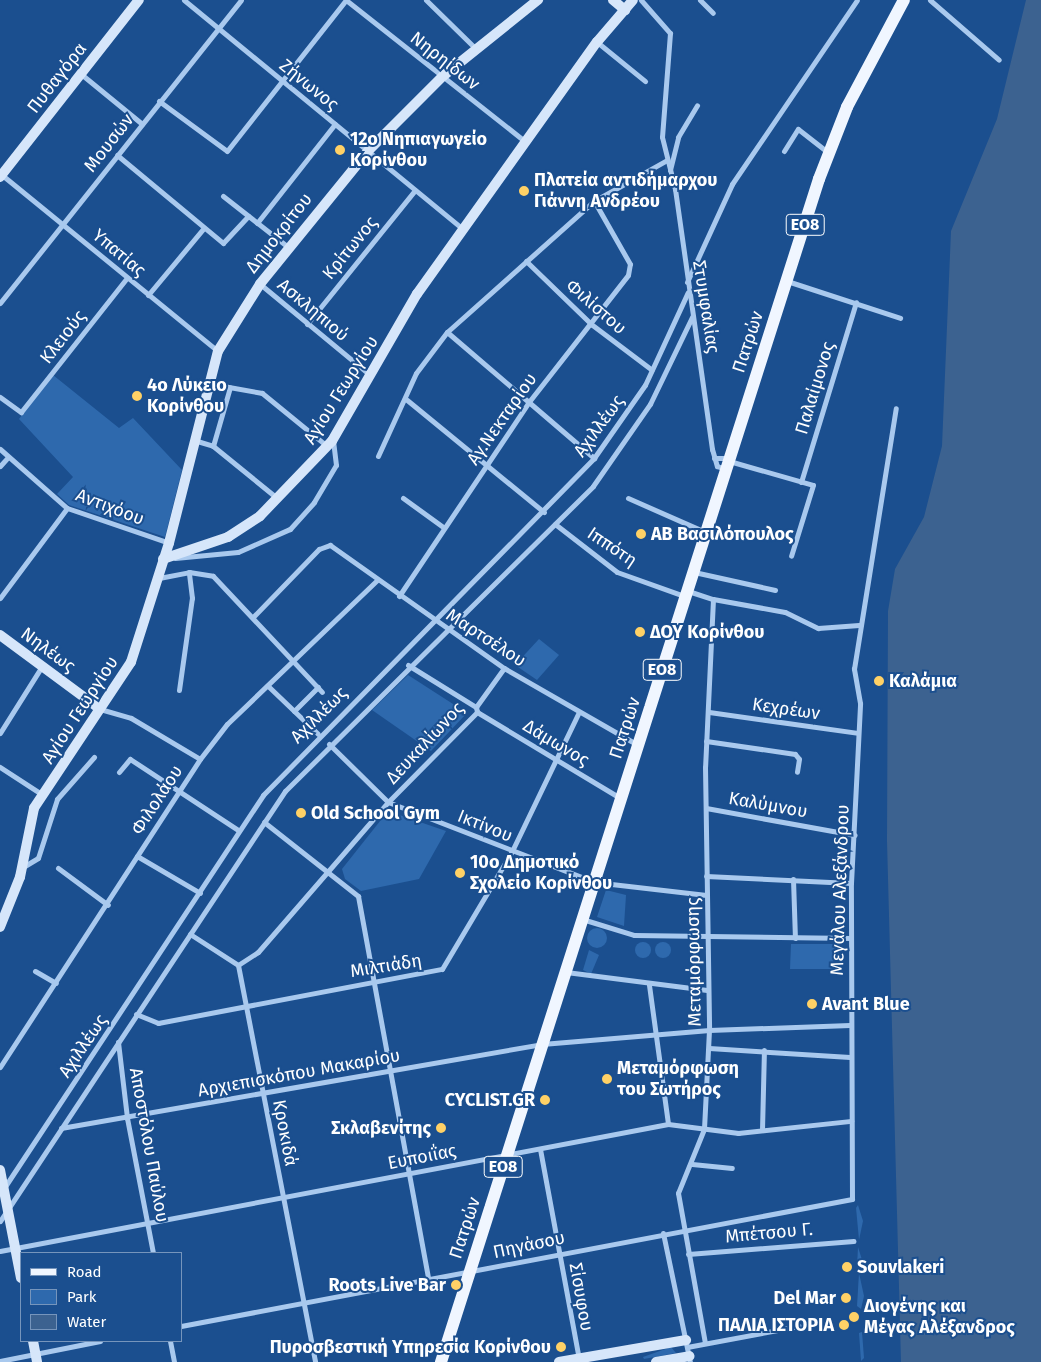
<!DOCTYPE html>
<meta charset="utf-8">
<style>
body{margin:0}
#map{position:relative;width:1041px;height:1362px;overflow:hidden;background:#1b4f8f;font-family:"Fira Sans",sans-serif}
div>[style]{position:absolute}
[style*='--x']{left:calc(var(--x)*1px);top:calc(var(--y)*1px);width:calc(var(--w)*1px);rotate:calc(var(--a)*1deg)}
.green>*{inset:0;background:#2e69ad}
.round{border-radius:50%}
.water>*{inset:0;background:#3c6290}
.street>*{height:5px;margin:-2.5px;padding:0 2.5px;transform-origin:2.5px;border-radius:2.5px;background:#a9c9ee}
.secondary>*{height:10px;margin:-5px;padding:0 5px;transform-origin:5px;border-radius:5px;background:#d6e6fa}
.primary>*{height:12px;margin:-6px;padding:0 6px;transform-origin:6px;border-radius:6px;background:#f0f6ff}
.dots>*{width:14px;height:14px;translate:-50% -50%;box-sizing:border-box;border:2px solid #1b4f8f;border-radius:50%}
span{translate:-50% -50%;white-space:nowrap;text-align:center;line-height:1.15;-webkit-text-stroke:4px #1b4f8f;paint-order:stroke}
.shield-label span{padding:1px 4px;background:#1b4f8f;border:1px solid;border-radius:4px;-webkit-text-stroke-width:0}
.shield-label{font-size:16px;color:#fff;font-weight:700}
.street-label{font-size:18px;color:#fff}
.poi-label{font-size:18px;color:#fff;font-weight:700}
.left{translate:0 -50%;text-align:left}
.right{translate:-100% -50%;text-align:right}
.legend{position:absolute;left:20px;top:1252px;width:162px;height:90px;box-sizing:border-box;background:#1b4f8f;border:1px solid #7695bc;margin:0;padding:6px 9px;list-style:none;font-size:15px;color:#fff}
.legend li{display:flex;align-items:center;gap:10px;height:25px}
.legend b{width:25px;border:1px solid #7695bc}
</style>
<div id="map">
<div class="green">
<i style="clip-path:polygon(53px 375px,119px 428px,133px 418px,182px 470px,165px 537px,69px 505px,57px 494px,73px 477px,19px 419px)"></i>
<i style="clip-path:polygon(539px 639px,559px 655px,537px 680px,515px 665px)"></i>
<i style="clip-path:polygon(408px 675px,467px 713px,431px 751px,372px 710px)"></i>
<i style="clip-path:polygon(388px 811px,446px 831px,419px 879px,361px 891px,345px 879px,342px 869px)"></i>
<i style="clip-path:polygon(606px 890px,626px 895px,624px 926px,597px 917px)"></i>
<i class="round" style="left:587px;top:928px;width:20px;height:20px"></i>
<i class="round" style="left:635px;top:942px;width:16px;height:16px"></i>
<i class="round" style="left:655px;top:942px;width:16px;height:16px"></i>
<i style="clip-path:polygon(791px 944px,839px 944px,839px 969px,790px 969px)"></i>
<i style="clip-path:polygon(589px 950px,599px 955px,591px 974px,583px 970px)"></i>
<i style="clip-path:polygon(858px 1205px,863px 1221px,859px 1240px,856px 1208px)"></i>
<i style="clip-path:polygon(858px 1247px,863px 1263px,860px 1269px,857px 1267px)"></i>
<i style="clip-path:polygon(859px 1273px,864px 1296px,861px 1309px,857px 1306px)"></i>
<i style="clip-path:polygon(862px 1332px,864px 1358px,861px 1361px,859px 1333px)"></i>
<i style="clip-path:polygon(671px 1347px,676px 1353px,644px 1359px,643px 1357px)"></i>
</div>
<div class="water">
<i style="clip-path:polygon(1026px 0,1041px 0,1041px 1362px,901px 1362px,887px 841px,888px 611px,895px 569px,924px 517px,942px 446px,951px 231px,997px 119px)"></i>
</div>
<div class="street">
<i style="--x:184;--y:0;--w:361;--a:39.4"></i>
<i style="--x:426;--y:0;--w:69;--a:44.4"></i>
<i style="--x:641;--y:0;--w:44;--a:48.7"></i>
<i style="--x:670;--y:33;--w:104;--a:94.4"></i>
<i style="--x:662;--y:137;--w:54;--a:76"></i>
<i style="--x:675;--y:189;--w:263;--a:81.9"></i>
<i style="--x:712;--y:449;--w:18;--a:74"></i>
<i style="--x:717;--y:466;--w:9;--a:21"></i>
<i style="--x:700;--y:0;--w:18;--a:45"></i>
<i style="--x:930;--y:0;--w:91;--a:41"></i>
<i style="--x:597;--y:42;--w:62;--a:39.1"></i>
<i style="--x:81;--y:74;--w:79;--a:39.3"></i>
<i style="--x:159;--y:101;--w:84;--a:36.3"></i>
<i style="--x:227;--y:151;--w:192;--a:-51.8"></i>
<i style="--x:346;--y:0;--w:229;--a:38.3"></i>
<i style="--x:784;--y:151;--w:26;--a:-58"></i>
<i style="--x:798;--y:129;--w:39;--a:38"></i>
<i style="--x:117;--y:155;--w:138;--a:39.7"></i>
<i style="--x:223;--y:243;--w:37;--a:-47"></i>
<i style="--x:670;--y:170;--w:34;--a:-76"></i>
<i style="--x:678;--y:137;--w:37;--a:-59"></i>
<i style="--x:2;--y:175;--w:279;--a:39.2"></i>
<i style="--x:223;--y:196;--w:83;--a:38.1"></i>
<i style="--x:257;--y:223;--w:126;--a:-51.8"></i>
<i style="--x:526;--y:261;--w:91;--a:44.1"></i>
<i style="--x:591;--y:324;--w:76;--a:37"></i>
<i style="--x:787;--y:281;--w:119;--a:18.1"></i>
<i style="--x:687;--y:282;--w:108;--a:-65.3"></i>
<i style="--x:732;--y:184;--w:222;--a:-55.8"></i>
<i style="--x:260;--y:284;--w:143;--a:39.6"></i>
<i style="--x:148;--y:295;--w:86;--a:-50.2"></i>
<i style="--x:0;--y:303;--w:387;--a:-51.5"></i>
<i style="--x:307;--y:324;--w:172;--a:-51.1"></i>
<i style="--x:447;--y:332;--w:194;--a:40.6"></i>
<i style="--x:212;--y:384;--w:51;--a:10.2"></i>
<i style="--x:262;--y:393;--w:84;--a:39.2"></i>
<i style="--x:0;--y:397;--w:26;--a:36"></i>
<i style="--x:21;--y:412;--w:171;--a:-51.7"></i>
<i style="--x:407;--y:400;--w:177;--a:39.3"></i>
<i style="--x:197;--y:441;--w:17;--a:17"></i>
<i style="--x:213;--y:446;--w:82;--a:39.1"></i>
<i style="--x:213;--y:446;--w:61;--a:-73.9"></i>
<i style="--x:0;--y:449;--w:89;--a:41.4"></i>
<i style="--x:67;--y:508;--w:108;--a:18.9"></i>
<i style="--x:378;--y:456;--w:91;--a:-65.4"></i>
<i style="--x:416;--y:373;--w:51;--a:-52.9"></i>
<i style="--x:447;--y:332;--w:197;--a:-41.7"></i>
<i style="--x:594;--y:201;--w:84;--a:-29.3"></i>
<i style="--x:714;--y:458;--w:15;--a:0"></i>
<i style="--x:729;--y:461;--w:87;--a:15.9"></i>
<i style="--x:813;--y:485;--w:74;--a:107.2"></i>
<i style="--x:0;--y:466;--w:12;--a:-48"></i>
<i style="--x:801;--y:482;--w:188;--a:-73"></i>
<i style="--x:403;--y:498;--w:49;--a:35.9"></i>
<i style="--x:628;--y:498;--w:84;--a:23.8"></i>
<i style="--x:555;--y:524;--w:78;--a:37.7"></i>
<i style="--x:617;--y:572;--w:71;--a:19.7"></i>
<i style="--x:175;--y:558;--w:63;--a:-5.4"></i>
<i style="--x:238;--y:552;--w:57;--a:-23.9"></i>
<i style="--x:290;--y:529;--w:36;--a:-48"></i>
<i style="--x:314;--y:502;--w:43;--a:-59.3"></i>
<i style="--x:336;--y:465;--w:23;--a:-97"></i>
<i style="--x:694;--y:572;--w:83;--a:12.5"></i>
<i style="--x:159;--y:578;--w:31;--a:-11"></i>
<i style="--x:189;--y:572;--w:24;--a:9"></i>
<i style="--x:213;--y:576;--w:159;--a:46.8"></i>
<i style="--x:688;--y:591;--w:26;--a:18"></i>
<i style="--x:713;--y:599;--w:168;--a:92.7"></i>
<i style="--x:705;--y:767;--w:263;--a:89.1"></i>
<i style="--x:709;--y:1030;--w:99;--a:92.9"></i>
<i style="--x:704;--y:1129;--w:69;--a:112.1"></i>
<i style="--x:678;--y:1193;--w:152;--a:79.8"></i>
<i style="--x:399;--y:596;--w:232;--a:-56.2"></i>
<i style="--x:528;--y:403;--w:162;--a:-52"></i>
<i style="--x:628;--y:275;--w:11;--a:-80"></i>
<i style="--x:630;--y:264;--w:73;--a:-119.7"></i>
<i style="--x:0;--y:598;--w:112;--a:-53.3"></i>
<i style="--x:713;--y:599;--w:73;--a:10.2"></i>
<i style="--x:785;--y:612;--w:37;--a:26"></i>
<i style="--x:818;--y:628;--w:41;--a:-4.2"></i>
<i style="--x:253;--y:617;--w:95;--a:-45.9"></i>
<i style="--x:319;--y:549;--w:12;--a:-20"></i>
<i style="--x:330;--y:545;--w:213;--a:35.3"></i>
<i style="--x:504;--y:668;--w:155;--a:29.9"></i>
<i style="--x:408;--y:665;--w:80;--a:31.7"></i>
<i style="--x:268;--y:686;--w:69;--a:43.8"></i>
<i style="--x:179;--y:690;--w:93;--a:-82"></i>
<i style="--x:192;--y:598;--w:26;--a:-97"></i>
<i style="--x:100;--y:709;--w:32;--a:16"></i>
<i style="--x:131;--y:718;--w:80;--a:30.7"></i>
<i style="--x:294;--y:711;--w:34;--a:-45"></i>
<i style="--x:477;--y:712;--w:167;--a:31"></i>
<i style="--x:709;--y:712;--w:150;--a:8"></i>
<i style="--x:0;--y:733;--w:79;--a:-57.9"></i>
<i style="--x:706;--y:741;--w:90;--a:8.3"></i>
<i style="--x:795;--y:754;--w:6;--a:51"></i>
<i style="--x:799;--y:759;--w:13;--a:99"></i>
<i style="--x:329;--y:744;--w:83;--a:44.5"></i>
<i style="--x:388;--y:802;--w:221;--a:21.2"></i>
<i style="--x:594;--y:882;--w:113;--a:6.6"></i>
<i style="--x:0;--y:767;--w:51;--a:33.1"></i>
<i style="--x:119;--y:772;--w:17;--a:-50"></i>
<i style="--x:130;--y:759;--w:129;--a:33.3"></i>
<i style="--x:706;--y:808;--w:151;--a:10.3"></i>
<i style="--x:264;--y:822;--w:120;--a:38.2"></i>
<i style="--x:358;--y:896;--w:388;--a:79.6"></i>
<i style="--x:137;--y:856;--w:73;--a:30.4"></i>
<i style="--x:23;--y:867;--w:17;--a:-31"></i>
<i style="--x:38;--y:858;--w:62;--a:-72.1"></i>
<i style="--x:57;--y:799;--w:56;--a:-48.6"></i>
<i style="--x:58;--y:868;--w:62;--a:36.5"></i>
<i style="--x:706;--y:876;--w:145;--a:2.8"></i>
<i style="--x:793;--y:879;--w:59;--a:88.1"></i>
<i style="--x:582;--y:919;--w:54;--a:17.1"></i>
<i style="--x:634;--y:935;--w:217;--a:0.8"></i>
<i style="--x:190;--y:934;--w:57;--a:32.9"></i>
<i style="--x:238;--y:965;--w:404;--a:79"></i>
<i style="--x:238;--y:965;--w:24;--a:-33"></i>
<i style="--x:258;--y:952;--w:198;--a:-49.1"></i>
<i style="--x:388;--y:802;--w:127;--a:-45.3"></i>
<i style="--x:477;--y:712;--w:5;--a:-101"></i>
<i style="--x:476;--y:707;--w:48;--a:-54.3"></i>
<i style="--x:35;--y:971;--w:24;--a:30"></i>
<i style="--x:566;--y:972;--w:142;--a:7.3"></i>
<i style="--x:649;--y:985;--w:140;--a:82.2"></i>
<i style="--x:136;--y:1014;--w:24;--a:22"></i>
<i style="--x:158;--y:1023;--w:289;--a:-10.8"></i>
<i style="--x:442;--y:969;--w:137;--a:-59.3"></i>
<i style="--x:512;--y:851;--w:154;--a:-64.3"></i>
<i style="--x:118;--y:1042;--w:77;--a:83.2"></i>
<i style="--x:127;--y:1118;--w:137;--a:79.1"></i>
<i style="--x:709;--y:1048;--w:141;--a:3.7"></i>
<i style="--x:0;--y:1067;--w:367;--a:-57"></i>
<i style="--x:200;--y:759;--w:44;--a:-52.4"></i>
<i style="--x:227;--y:724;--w:208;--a:-43.8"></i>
<i style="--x:61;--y:1128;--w:488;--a:-9.9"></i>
<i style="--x:542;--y:1044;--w:168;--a:-4.8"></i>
<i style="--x:709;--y:1030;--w:141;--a:-2"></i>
<i style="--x:762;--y:1130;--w:80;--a:-88.6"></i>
<i style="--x:540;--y:1149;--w:215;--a:79.5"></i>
<i style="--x:692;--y:1164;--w:40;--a:5.7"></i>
<i style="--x:4;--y:1188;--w:471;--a:-56.6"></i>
<i style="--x:263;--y:795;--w:472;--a:-45.5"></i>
<i style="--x:594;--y:458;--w:89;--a:-55.1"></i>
<i style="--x:645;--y:385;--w:102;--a:-65.2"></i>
<i style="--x:0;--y:1221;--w:516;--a:-56.46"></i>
<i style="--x:285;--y:791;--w:433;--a:-44.7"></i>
<i style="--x:593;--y:486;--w:100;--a:-55.2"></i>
<i style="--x:650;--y:404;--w:97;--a:-64.2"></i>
<i style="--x:663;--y:1233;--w:132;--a:78.2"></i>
<i style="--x:0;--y:1251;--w:680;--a:-10.76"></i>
<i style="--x:668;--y:1124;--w:71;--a:7.3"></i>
<i style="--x:738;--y:1133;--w:114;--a:-6.1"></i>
<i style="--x:688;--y:1254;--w:166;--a:-4.5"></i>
<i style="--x:181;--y:1326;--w:683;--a:-10.72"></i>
<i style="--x:852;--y:1199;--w:316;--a:-90.2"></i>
<i style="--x:851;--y:883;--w:180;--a:-87.1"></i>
<i style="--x:860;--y:703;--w:35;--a:-100"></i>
<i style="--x:854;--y:669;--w:264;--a:-80.9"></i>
<i style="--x:170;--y:1341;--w:21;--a:79"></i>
<i style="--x:687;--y:1347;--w:114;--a:-10.6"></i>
<i style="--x:0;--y:1361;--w:102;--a:-11.3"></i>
</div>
<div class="secondary">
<i style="--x:613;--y:0;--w:16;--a:40"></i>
<i style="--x:0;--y:177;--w:225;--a:-51.9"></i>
<i style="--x:163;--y:559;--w:69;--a:-18.7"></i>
<i style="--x:228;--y:537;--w:38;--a:-33"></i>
<i style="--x:260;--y:516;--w:104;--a:-46.2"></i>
<i style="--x:332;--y:441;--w:170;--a:-60"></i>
<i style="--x:417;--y:294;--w:310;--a:-54.5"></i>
<i style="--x:597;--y:42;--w:55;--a:-49.4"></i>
<i style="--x:0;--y:635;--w:124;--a:36.5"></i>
<i style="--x:0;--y:927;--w:54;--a:-68.2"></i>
<i style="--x:20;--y:877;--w:70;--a:-78.5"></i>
<i style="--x:34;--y:808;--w:175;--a:-56.4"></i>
<i style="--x:131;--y:662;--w:125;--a:-72.3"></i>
<i style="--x:169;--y:543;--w:198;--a:-75.7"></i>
<i style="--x:218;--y:351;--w:79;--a:-57.9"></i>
<i style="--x:260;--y:284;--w:171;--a:-50.9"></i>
<i style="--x:368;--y:151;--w:106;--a:-45"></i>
<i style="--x:443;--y:76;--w:122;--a:-38.7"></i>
<i style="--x:0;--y:1170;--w:110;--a:79"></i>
<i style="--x:33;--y:1341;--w:21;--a:79"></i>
<i style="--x:559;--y:1362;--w:129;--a:-9.8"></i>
<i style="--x:656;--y:1362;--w:34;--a:-10"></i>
</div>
<div class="primary">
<i style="--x:441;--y:1362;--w:1242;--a:-72.28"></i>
<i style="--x:819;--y:179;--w:77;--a:-68.7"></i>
<i style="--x:847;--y:107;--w:121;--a:-62"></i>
</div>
<div class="dots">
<i style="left:340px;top:150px;background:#ffd166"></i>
<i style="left:524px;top:191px;background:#ffd166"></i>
<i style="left:137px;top:396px;background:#ffd166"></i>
<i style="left:641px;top:534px;background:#ffd166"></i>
<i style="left:640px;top:632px;background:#ffd166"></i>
<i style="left:879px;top:681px;background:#ffd166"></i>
<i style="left:301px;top:813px;background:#ffd166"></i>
<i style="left:460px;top:873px;background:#ffd166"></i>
<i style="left:812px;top:1004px;background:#ffd166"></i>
<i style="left:607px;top:1079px;background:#ffd166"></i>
<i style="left:545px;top:1100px;background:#ffd166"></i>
<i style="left:441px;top:1128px;background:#ffd166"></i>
<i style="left:847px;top:1267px;background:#ffd166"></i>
<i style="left:456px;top:1285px;background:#ffd166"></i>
<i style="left:846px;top:1298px;background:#ffd166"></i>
<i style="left:854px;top:1317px;background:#ffd166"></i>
<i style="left:844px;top:1325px;background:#ffd166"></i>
<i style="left:561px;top:1347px;background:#ffd166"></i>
</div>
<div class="shield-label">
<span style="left:805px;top:225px">ΕΟ8</span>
<span style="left:662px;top:670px">ΕΟ8</span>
<span style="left:503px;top:1167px">ΕΟ8</span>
</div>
<div class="street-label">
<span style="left:445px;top:61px;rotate:38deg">Νηρηίδων</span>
<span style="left:57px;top:78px;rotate:-52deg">Πυθαγόρα</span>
<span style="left:309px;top:85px;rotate:39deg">Ζήνωνος</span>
<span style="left:109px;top:143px;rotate:-52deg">Μουσών</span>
<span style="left:279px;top:233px;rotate:-52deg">Δημοκρίτου</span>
<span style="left:350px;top:248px;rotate:-51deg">Κρίτωνος</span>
<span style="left:119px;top:253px;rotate:40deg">Υπατίας</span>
<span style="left:596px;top:307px;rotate:41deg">Φιλίστου</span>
<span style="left:706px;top:307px;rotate:81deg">Στυμφαλίας</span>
<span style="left:313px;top:310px;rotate:40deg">Ασκληπιού</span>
<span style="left:63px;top:337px;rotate:-52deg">Κλειούς</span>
<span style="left:748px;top:342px;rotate:-72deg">Πατρών</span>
<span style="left:815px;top:388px;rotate:-73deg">Παλαίμονος</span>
<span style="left:341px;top:390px;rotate:-58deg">Αγίου Γεωργίου</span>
<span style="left:502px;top:419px;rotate:-55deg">Αγ.Νεκταρίου</span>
<span style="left:599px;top:426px;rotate:-54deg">Αχιλλέως</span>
<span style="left:110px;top:507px;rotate:21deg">Αντιχόου</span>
<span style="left:612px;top:547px;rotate:34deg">Ιππότη</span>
<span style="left:486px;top:638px;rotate:33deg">Μαρτσέλου</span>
<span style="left:48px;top:650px;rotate:36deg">Νηλέως</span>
<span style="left:786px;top:709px;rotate:8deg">Κεχρέων</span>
<span style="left:80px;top:710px;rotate:-57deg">Αγίου Γεωργίου</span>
<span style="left:319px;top:715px;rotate:-45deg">Αχιλλέως</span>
<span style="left:625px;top:728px;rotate:-72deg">Πατρών</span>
<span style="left:425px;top:743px;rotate:-47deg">Δευκαλίωνος</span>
<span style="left:556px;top:743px;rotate:31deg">Δάμωνος</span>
<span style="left:157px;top:800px;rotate:-57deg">Φιλολάου</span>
<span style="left:768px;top:805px;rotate:10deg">Καλύμνου</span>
<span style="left:485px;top:826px;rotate:22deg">Ικτίνου</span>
<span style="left:840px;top:890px;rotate:-88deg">Μεγάλου Αλεξάνδρου</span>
<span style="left:694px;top:962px;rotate:-91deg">Μεταμόρφωσης</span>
<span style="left:386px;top:966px;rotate:-9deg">Μιλτιάδη</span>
<span style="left:83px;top:1046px;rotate:-56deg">Αχιλλέως</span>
<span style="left:299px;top:1073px;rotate:-10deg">Αρχιεπισκόπου Μακαρίου</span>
<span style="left:285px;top:1133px;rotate:79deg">Κροκιδά</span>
<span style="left:149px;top:1145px;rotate:80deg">Αποστόλου Παύλου</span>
<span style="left:422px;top:1157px;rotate:-11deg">Ευποιΐας</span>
<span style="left:465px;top:1228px;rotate:-72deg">Πατρών</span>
<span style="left:769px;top:1233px;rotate:-5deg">Μπέτσου Γ.</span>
<span style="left:529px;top:1245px;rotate:-12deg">Πηγάσου</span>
<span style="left:581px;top:1297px;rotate:80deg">Σίσυφου</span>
</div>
<div class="poi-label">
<span class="left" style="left:350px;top:150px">12ο Νηπιαγωγείο<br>Κορίνθου</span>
<span class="left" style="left:534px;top:191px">Πλατεία αντιδήμαρχου<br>Γιάννη Ανδρέου</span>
<span class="left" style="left:147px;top:396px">4ο Λύκειο<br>Κορίνθου</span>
<span class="left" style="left:651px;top:534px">ΑΒ Βασιλόπουλος</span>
<span class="left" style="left:650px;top:632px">ΔΟΥ Κορίνθου</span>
<span class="left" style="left:889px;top:681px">Καλάμια</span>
<span class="left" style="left:311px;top:813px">Old School Gym</span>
<span class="left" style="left:470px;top:873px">10ο Δημοτικό<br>Σχολείο Κορίνθου</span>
<span class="left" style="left:822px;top:1004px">Avant Blue</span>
<span class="left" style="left:617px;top:1079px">Μεταμόρφωση<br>του Σωτήρος</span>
<span class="right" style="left:535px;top:1100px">CYCLIST.GR</span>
<span class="right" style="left:431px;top:1128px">Σκλαβενίτης</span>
<span class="left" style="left:857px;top:1267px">Souvlakeri</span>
<span class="right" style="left:446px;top:1285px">Roots Live Bar</span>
<span class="right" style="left:836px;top:1298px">Del Mar</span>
<span class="left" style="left:864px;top:1317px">Διογένης και<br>Μέγας Αλέξανδρος</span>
<span class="right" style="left:834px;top:1325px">ΠΑΛΙΑ ΙΣΤΟΡΙΑ</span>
<span class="right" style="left:551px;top:1347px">Πυροσβεστική Υπηρεσία Κορίνθου</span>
</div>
<ul class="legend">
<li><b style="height:6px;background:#f0f6ff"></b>Road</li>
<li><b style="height:14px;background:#2e69ad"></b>Park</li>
<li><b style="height:14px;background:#3c6290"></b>Water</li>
</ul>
</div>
